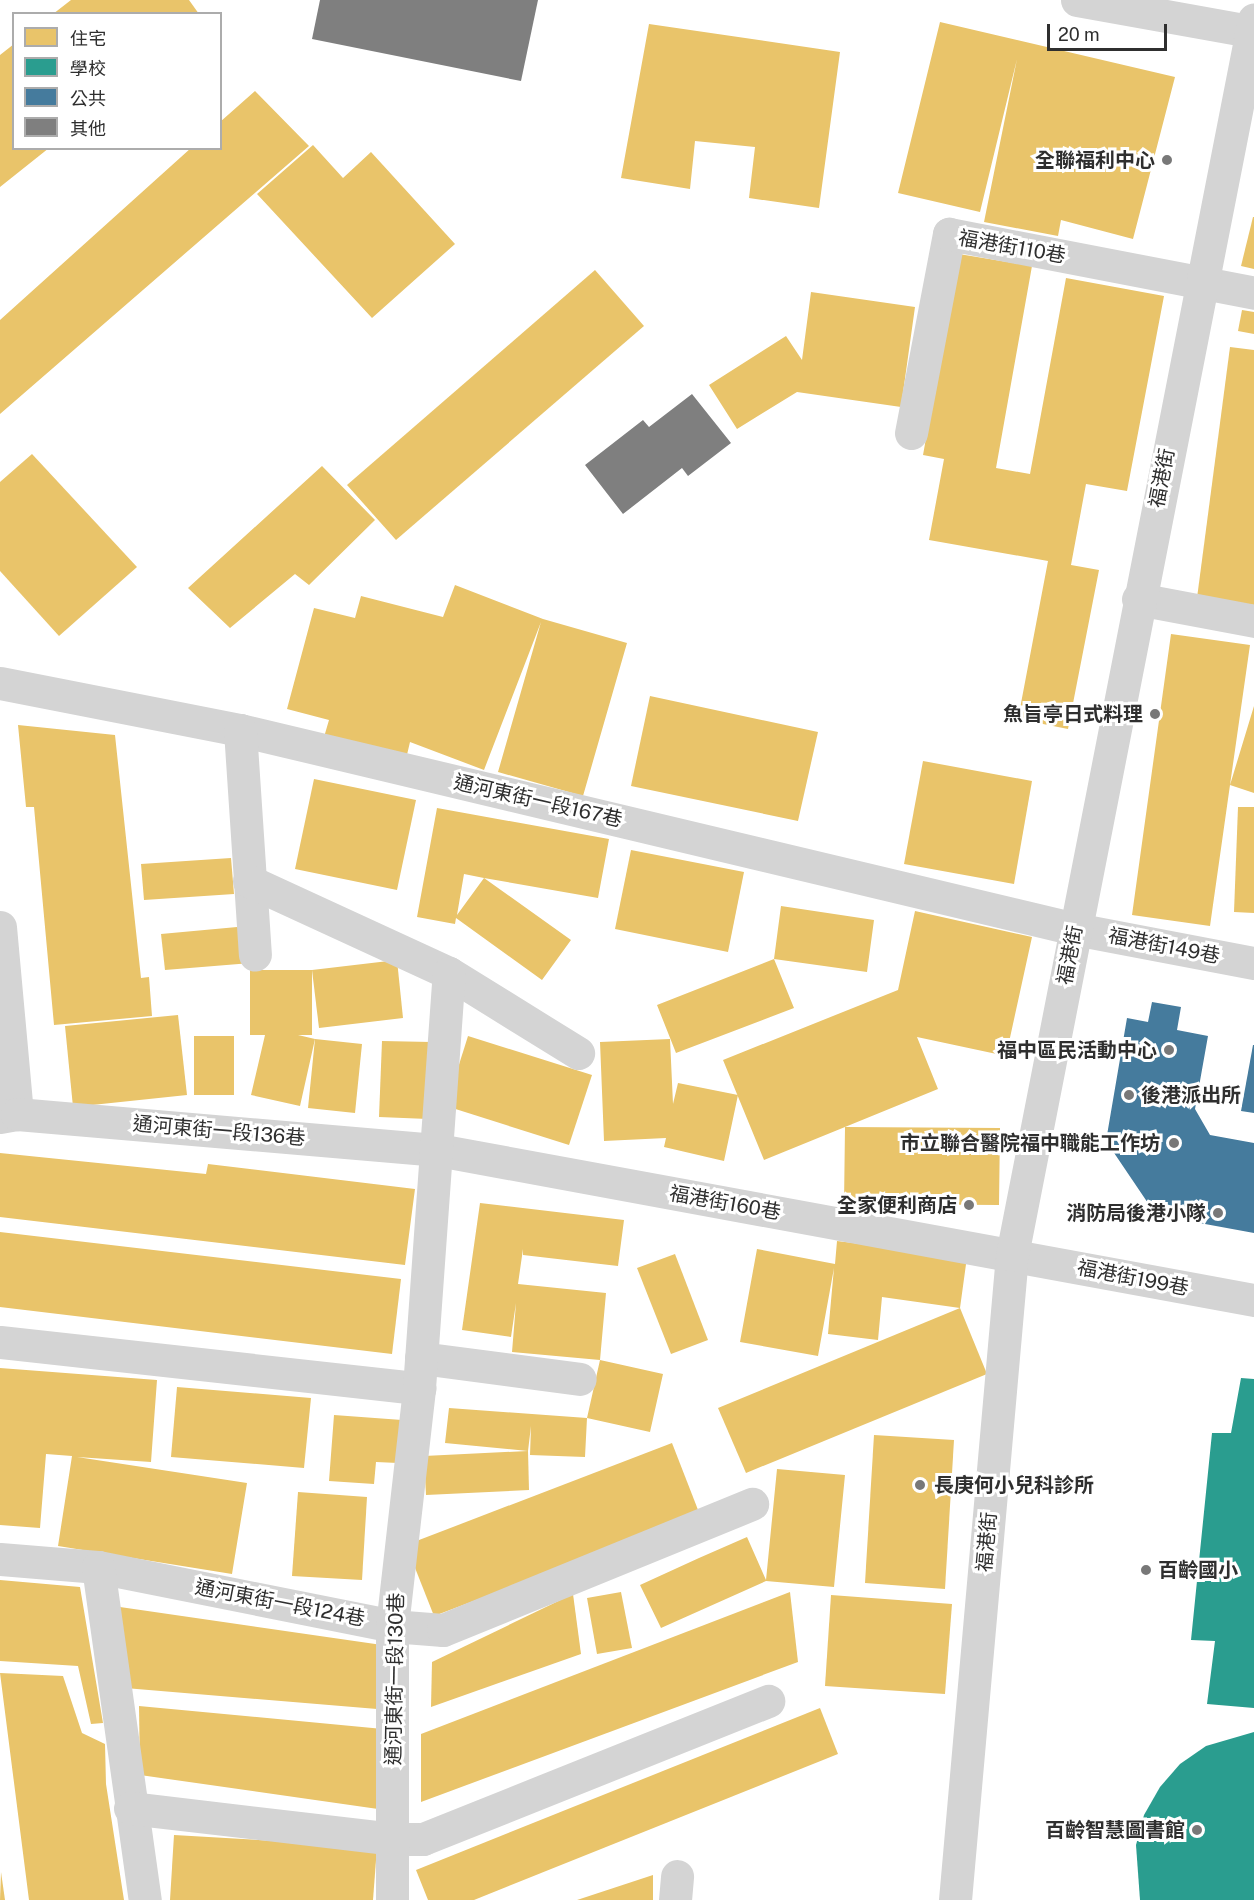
<!DOCTYPE html>
<meta charset="utf-8">
<style>
body{margin:0}
#map{position:relative;width:1254px;height:1900px;overflow:hidden;background:#fff;font-family:"Public Sans","Noto Sans TC",sans-serif}
div>[style]{position:absolute}
[style*='--x']{left:calc(var(--x)*1px);top:calc(var(--y)*1px);width:calc(var(--w)*1px);rotate:calc(var(--a)*1deg)}
.homes>*{inset:0;background:#e9c46a}
.schools>*{inset:0;background:#2a9d8f}
.public>*{inset:0;background:#457b9d}
.building>*{inset:0;background:#7f7f7f}
.minor>*{height:33px;margin:-16.5px;padding:0 16.5px;transform-origin:16.5px;border-radius:16.5px;background:#d4d4d4}
.dots>*{width:16px;height:16px;translate:-50% -50%;box-sizing:border-box;border:3px solid #fff;border-radius:50%}
span{translate:-50% -50%;white-space:nowrap;text-align:center;line-height:1.15;-webkit-text-stroke:6px #fff;paint-order:stroke}
.poi-label{font-size:20px;color:#2f2f2f;font-weight:700}
.right{translate:-100% -50%;text-align:right}
.left{translate:0 -50%;text-align:left}
.street-label{font-size:20px;color:#2f2f2f}
.legend{position:absolute;left:12px;top:12px;width:210px;height:138px;box-sizing:border-box;background:#fff;border:2px solid #acacac;margin:0;padding:8px 10px;list-style:none;font-size:18px;color:#2f2f2f}
.legend li{display:flex;align-items:center;gap:12px;height:30px}
.legend b{width:30px;border:2px solid #acacac}
.scale{position:absolute;left:1047px;top:24px;width:120px;height:27px;box-sizing:border-box;border:3px solid #2f2f2f;border-top:0;padding-left:8px;font-size:18px;line-height:21px;white-space:nowrap;color:#2f2f2f;-webkit-text-stroke:4px #fff;paint-order:stroke}
</style>
<div id="map">
<div class="homes">
<i style="clip-path:polygon(71px 0,189px 0,199px 14px,53px 14px)"></i>
<i style="clip-path:polygon(940px 22px,1175px 77px,1133px 239px,1061px 220px,1058px 236px,984px 222px,1017px 59px,980px 212px,898px 193px)"></i>
<i style="clip-path:polygon(649px 24px,840px 52px,819px 208px,749px 198px,755px 147px,695px 141px,690px 189px,621px 178px)"></i>
<i style="clip-path:polygon(14px 44px,14px 148px,49px 148px,0 187px,0 55px)"></i>
<i style="clip-path:polygon(255px 91px,309px 146px,0 414px,0 320px,191px 148px,220px 148px,220px 122px)"></i>
<i style="clip-path:polygon(313px 145px,343px 178px,371px 152px,455px 244px,372px 318px,257px 194px)"></i>
<i style="clip-path:polygon(1253px 217px,1254px 217px,1254px 269px,1241px 266px)"></i>
<i style="clip-path:polygon(959px 254px,1032px 266px,996px 468px,1030px 474px,1066px 278px,1164px 296px,1127px 491px,1086px 484px,1071px 565px,1099px 570px,1068px 729px,1018px 719px,1048px 561px,929px 540px,944px 459px,923px 455px)"></i>
<i style="clip-path:polygon(595px 270px,644px 326px,396px 540px,347px 485px)"></i>
<i style="clip-path:polygon(811px 292px,915px 307px,901px 407px,797px 392px,737px 429px,709px 385px,786px 336px,802px 360px)"></i>
<i style="clip-path:polygon(1242px 310px,1254px 312px,1254px 334px,1238px 331px)"></i>
<i style="clip-path:polygon(1230px 347px,1254px 350px,1254px 605px,1197px 598px)"></i>
<i style="clip-path:polygon(32px 454px,137px 567px,59px 636px,0 571px,0 482px)"></i>
<i style="clip-path:polygon(322px 466px,375px 520px,309px 585px,295px 574px,230px 628px,188px 588px)"></i>
<i style="clip-path:polygon(455px 585px,543px 619px,627px 643px,583px 796px,498px 772px,541px 622px,484px 770px,410px 742px,406px 759px,324px 737px,329px 720px,287px 709px,314px 608px,355px 618px,361px 596px,443px 617px)"></i>
<i style="clip-path:polygon(1171px 634px,1250px 645px,1230px 785px,1254px 706px,1254px 793px,1230px 785px,1210px 926px,1132px 915px)"></i>
<i style="clip-path:polygon(650px 696px,818px 732px,798px 821px,631px 786px)"></i>
<i style="clip-path:polygon(18px 725px,115px 735px,141px 978px,149px 977px,152px 1016px,54px 1025px,34px 807px,26px 807px)"></i>
<i style="clip-path:polygon(923px 761px,1032px 781px,1014px 884px,904px 864px)"></i>
<i style="clip-path:polygon(314px 779px,416px 800px,397px 890px,295px 869px)"></i>
<i style="clip-path:polygon(1238px 807px,1254px 807px,1254px 913px,1234px 912px)"></i>
<i style="clip-path:polygon(evenodd,437px 808px,609px 839px,598px 898px,484px 878px,571px 940px,542px 980px,456px 918px,455px 924px,417px 917px,437px 808px,464px 874px,484px 878px,457px 915px,464px 874px)"></i>
<i style="clip-path:polygon(631px 850px,744px 872px,728px 952px,615px 929px)"></i>
<i style="clip-path:polygon(231px 858px,234px 894px,144px 900px,141px 864px)"></i>
<i style="clip-path:polygon(781px 906px,874px 920px,867px 972px,774px 959px,794px 1008px,676px 1053px,657px 1005px,774px 959px)"></i>
<i style="clip-path:polygon(915px 911px,1032px 937px,1006px 1056px,917px 1037px,938px 1089px,845px 1127px,1000px 1128px,999px 1205px,844px 1204px,845px 1127px,764px 1160px,723px 1060px,898px 990px)"></i>
<i style="clip-path:polygon(248px 926px,251px 963px,165px 970px,161px 934px)"></i>
<i style="clip-path:polygon(397px 960px,403px 1018px,319px 1028px,312px 970px)"></i>
<i style="clip-path:polygon(250px 970px,312px 970px,312px 1035px,298px 1035px,315px 1039px,300px 1106px,251px 1095px,265px 1035px,250px 1035px)"></i>
<i style="clip-path:polygon(178px 1015px,187px 1095px,73px 1107px,65px 1026px)"></i>
<i style="clip-path:polygon(194px 1036px,234px 1036px,234px 1095px,194px 1095px)"></i>
<i style="clip-path:polygon(468px 1036px,592px 1075px,569px 1145px,446px 1106px)"></i>
<i style="clip-path:polygon(315px 1039px,362px 1044px,355px 1113px,308px 1108px)"></i>
<i style="clip-path:polygon(670px 1039px,673px 1104px,678px 1083px,738px 1095px,724px 1161px,664px 1147px,666px 1138px,604px 1141px,600px 1042px)"></i>
<i style="clip-path:polygon(382px 1041px,431px 1042px,428px 1119px,379px 1117px)"></i>
<i style="clip-path:polygon(0 1153px,206px 1174px,208px 1164px,415px 1189px,405px 1265px,0 1217px)"></i>
<i style="clip-path:polygon(480px 1203px,624px 1220px,618px 1266px,523px 1255px,523px 1249px,518px 1284px,606px 1293px,600px 1360px,512px 1352px,516px 1303px,511px 1337px,462px 1330px)"></i>
<i style="clip-path:polygon(0 1232px,401px 1279px,392px 1354px,0 1307px)"></i>
<i style="clip-path:polygon(837px 1241px,967px 1257px,960px 1308px,882px 1297px,878px 1340px,828px 1334px,834px 1268px,818px 1356px,740px 1342px,757px 1249px,835px 1264px)"></i>
<i style="clip-path:polygon(675px 1254px,708px 1340px,671px 1354px,637px 1268px)"></i>
<i style="clip-path:polygon(960px 1308px,987px 1374px,746px 1473px,718px 1408px)"></i>
<i style="clip-path:polygon(600px 1360px,663px 1374px,650px 1432px,587px 1418px,585px 1457px,530px 1455px,531px 1426px,528px 1451px,445px 1443px,449px 1408px,587px 1418px)"></i>
<i style="clip-path:polygon(0 1368px,157px 1380px,151px 1462px,77px 1457px,247px 1483px,232px 1574px,58px 1546px,72px 1456px,46px 1454px,40px 1528px,0 1525px)"></i>
<i style="clip-path:polygon(177px 1387px,311px 1398px,304px 1468px,171px 1457px)"></i>
<i style="clip-path:polygon(334px 1415px,402px 1420px,398px 1463px,376px 1462px,374px 1484px,329px 1481px)"></i>
<i style="clip-path:polygon(874px 1435px,954px 1440px,945px 1589px,865px 1583px)"></i>
<i style="clip-path:polygon(672px 1443px,700px 1515px,434px 1616px,406px 1545px)"></i>
<i style="clip-path:polygon(528px 1451px,529px 1490px,426px 1495px,424px 1456px)"></i>
<i style="clip-path:polygon(777px 1469px,845px 1475px,834px 1587px,766px 1581px,661px 1628px,640px 1585px,699px 1558px,747px 1537px,766px 1580px)"></i>
<i style="clip-path:polygon(298px 1492px,367px 1497px,362px 1580px,292px 1576px)"></i>
<i style="clip-path:polygon(0 1580px,80px 1587px,103px 1723px,91px 1724px,78px 1666px,0 1661px)"></i>
<i style="clip-path:polygon(621px 1592px,632px 1648px,597px 1654px,587px 1598px)"></i>
<i style="clip-path:polygon(790px 1592px,798px 1662px,421px 1802px,421px 1734px)"></i>
<i style="clip-path:polygon(573px 1594px,581px 1654px,431px 1707px,432px 1662px)"></i>
<i style="clip-path:polygon(831px 1595px,952px 1604px,945px 1694px,825px 1686px)"></i>
<i style="clip-path:polygon(120px 1607px,389px 1646px,389px 1710px,125px 1688px)"></i>
<i style="clip-path:polygon(0 1673px,63px 1676px,82px 1733px,105px 1744px,106px 1784px,124px 1900px,29px 1900px)"></i>
<i style="clip-path:polygon(139px 1706px,383px 1729px,378px 1809px,140px 1775px)"></i>
<i style="clip-path:polygon(820px 1708px,838px 1754px,474px 1900px,428px 1900px,416px 1870px)"></i>
<i style="clip-path:polygon(174px 1835px,377px 1847px,373px 1900px,170px 1900px)"></i>
<i style="clip-path:polygon(1px 1872px,5px 1900px,0 1900px)"></i>
<i style="clip-path:polygon(653px 1875px,653px 1900px,577px 1900px)"></i>
</div>
<div class="schools">
<i style="clip-path:polygon(1241px 1378px,1254px 1379px,1254px 1708px,1207px 1704px,1215px 1641px,1191px 1640px,1212px 1433px,1231px 1433px)"></i>
<i style="clip-path:polygon(1254px 1732px,1254px 1900px,1140px 1900px,1136px 1845px,1144px 1815px,1160px 1787px,1180px 1764px,1206px 1746px)"></i>
</div>
<div class="public">
<i style="clip-path:polygon(1152px 1002px,1181px 1007px,1177px 1030px,1208px 1036px,1195px 1109px,1210px 1135px,1254px 1143px,1254px 1233px,1156px 1215px,1106px 1141px,1127px 1018px,1148px 1022px)"></i>
<i style="clip-path:polygon(1253px 1045px,1254px 1045px,1254px 1113px,1241px 1111px)"></i>
</div>
<div class="building">
<i style="clip-path:polygon(320px 0,538px 0,521px 81px,312px 39px)"></i>
<i style="clip-path:polygon(692px 394px,731px 443px,688px 476px,682px 468px,623px 514px,585px 465px,643px 420px,649px 427px)"></i>
</div>
<div class="minor">
<i style="--x:1077;--y:0;--w:180;--a:10.2"></i>
<i style="--x:911;--y:433;--w:203;--a:-79.2"></i>
<i style="--x:949;--y:234;--w:311;--a:10.9"></i>
<i style="--x:1138;--y:599;--w:118;--a:10.7"></i>
<i style="--x:0;--y:683;--w:245;--a:11.1"></i>
<i style="--x:240;--y:730;--w:858;--a:13.4"></i>
<i style="--x:1075;--y:929;--w:182;--a:10.8"></i>
<i style="--x:240;--y:730;--w:225;--a:86.2"></i>
<i style="--x:249;--y:881;--w:220;--a:24.7"></i>
<i style="--x:449;--y:973;--w:152;--a:31.8"></i>
<i style="--x:0;--y:927;--w:188;--a:84.8"></i>
<i style="--x:0;--y:1117;--w:17;--a:-10"></i>
<i style="--x:17;--y:1114;--w:423;--a:4.9"></i>
<i style="--x:438;--y:1150;--w:830;--a:10.42"></i>
<i style="--x:0;--y:1342;--w:422;--a:6.3"></i>
<i style="--x:421;--y:1358;--w:160;--a:7.5"></i>
<i style="--x:0;--y:1559;--w:98;--a:4.7"></i>
<i style="--x:98;--y:1567;--w:300;--a:11.3"></i>
<i style="--x:392;--y:1626;--w:51;--a:4.5"></i>
<i style="--x:443;--y:1630;--w:334;--a:-22.2"></i>
<i style="--x:98;--y:1567;--w:336;--a:82"></i>
<i style="--x:130;--y:1808;--w:265;--a:6.7"></i>
<i style="--x:393;--y:1839;--w:30;--a:0"></i>
<i style="--x:423;--y:1839;--w:372;--a:-21.8"></i>
<i style="--x:392;--y:1900;--w:274;--a:-90"></i>
<i style="--x:392;--y:1626;--w:240;--a:-83.5"></i>
<i style="--x:419;--y:1388;--w:416;--a:-85.9"></i>
<i style="--x:675;--y:1900;--w:24;--a:-85"></i>
<i style="--x:955;--y:1900;--w:648;--a:-84.95"></i>
<i style="--x:1012;--y:1255;--w:1259;--a:-78.92"></i>
</div>
<div class="dots">
<i style="left:1167px;top:160px;background:#787878"></i>
<i style="left:1155px;top:714px;background:#787878"></i>
<i style="left:1169px;top:1050px;background:#787878"></i>
<i style="left:1129px;top:1095px;background:#787878"></i>
<i style="left:1174px;top:1143px;background:#787878"></i>
<i style="left:969px;top:1205px;background:#787878"></i>
<i style="left:1218px;top:1213px;background:#787878"></i>
<i style="left:920px;top:1485px;background:#787878"></i>
<i style="left:1146px;top:1570px;background:#787878"></i>
<i style="left:1197px;top:1830px;background:#787878"></i>
</div>
<div class="poi-label">
<span class="right" style="left:1155px;top:160px">全聯福利中心</span>
<span class="right" style="left:1143px;top:714px">魚旨亭日式料理</span>
<span class="right" style="left:1157px;top:1050px">福中區民活動中心</span>
<span class="left" style="left:1141px;top:1095px">後港派出所</span>
<span class="right" style="left:1160px;top:1143px">市立聯合醫院福中職能工作坊</span>
<span class="right" style="left:957px;top:1205px">全家便利商店</span>
<span class="right" style="left:1206px;top:1213px">消防局後港小隊</span>
<span class="left" style="left:934px;top:1485px">長庚何小兒科診所</span>
<span class="left" style="left:1158px;top:1570px">百齡國小</span>
<span class="right" style="left:1185px;top:1830px">百齡智慧圖書館</span>
</div>
<div class="street-label">
<span style="left:1012px;top:247px;rotate:10deg">福港街110巷</span>
<span style="left:1162px;top:478px;rotate:-79deg">福港街</span>
<span style="left:538px;top:801px;rotate:13deg">通河東街一段167巷</span>
<span style="left:1164px;top:946px;rotate:11deg">福港街149巷</span>
<span style="left:1070px;top:955px;rotate:-79deg">福港街</span>
<span style="left:219px;top:1131px;rotate:5deg">通河東街一段136巷</span>
<span style="left:725px;top:1203px;rotate:10deg">福港街160巷</span>
<span style="left:1133px;top:1278px;rotate:11deg">福港街199巷</span>
<span style="left:987px;top:1542px;rotate:-85deg">福港街</span>
<span style="left:280px;top:1603px;rotate:11deg">通河東街一段124巷</span>
<span style="left:395px;top:1679px;rotate:-89deg">通河東街一段130巷</span>
</div>
<ul class="legend">
<li><b style="height:16px;background:#e9c46a"></b>住宅</li>
<li><b style="height:16px;background:#2a9d8f"></b>學校</li>
<li><b style="height:16px;background:#457b9d"></b>公共</li>
<li><b style="height:16px;background:#7f7f7f"></b>其他</li>
</ul>
<div class="scale">20 m</div>
</div>
